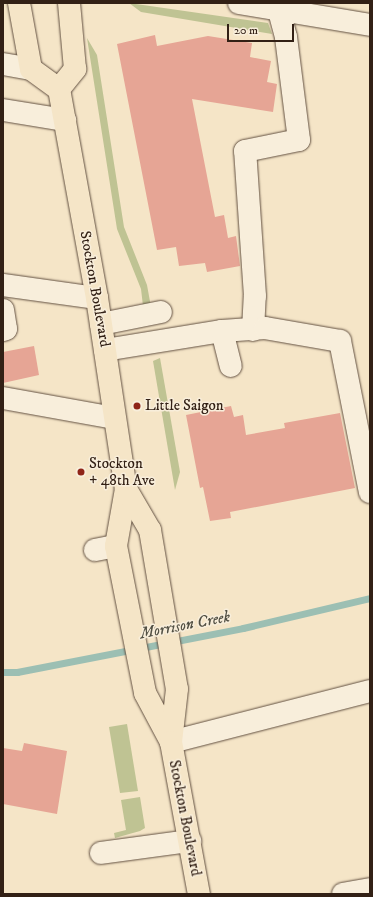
<!DOCTYPE html>
<style>
body{margin:0}
#map{position:relative;width:373px;height:897px;overflow:hidden;background:#f5e5c7;font-family:"IM FELL DW Pica",serif}
div>[style]{position:absolute}
[style*='--x']{left:calc(var(--x)*1px);top:calc(var(--y)*1px);width:calc(var(--w)*1px);rotate:calc(var(--a)*1deg)}
.green>*{inset:0;background:#bfc393}
.stream>*{height:7px;margin:-3.5px;padding:0 3.5px;transform-origin:3.5px;border-radius:3.5px;background:#9cbfb3}
.building>*{inset:0;background:#e6a595}
.roads{filter:drop-shadow(0 0 1px #635142) drop-shadow(0 0 1px #635142)}
.minor>*{height:22px;margin:-11px;padding:0 11px;transform-origin:11px;border-radius:11px;background:#f8eedb}
.major>*{height:22px;margin:-11px;padding:0 11px;transform-origin:11px;border-radius:11px;background:#f5e5c7}
.dots>*{width:11px;height:11px;translate:-50% -50%;box-sizing:border-box;border:2px solid #f8eedb;border-radius:50%}
span{translate:-50% -50%;white-space:nowrap;text-align:center;line-height:1.15;-webkit-text-stroke:3px #f8eedb;paint-order:stroke}
.street-label{font-size:15px;color:#322015}
.poi-label{font-size:15px;color:#322015}
.left{translate:0 -50%;text-align:left}
.water-label{font-size:16px;color:#525044;font-style:italic}
.frame{position:absolute;inset:0;border:4px solid #322015;pointer-events:none}
.scale{position:absolute;left:227px;top:24px;width:67px;height:18px;box-sizing:border-box;border:2px solid #322015;border-top:0;padding-left:5px;font-size:12px;line-height:14px;white-space:nowrap;color:#322015;-webkit-text-stroke:3px #f8eedb;paint-order:stroke}
</style>
<div id="map">
<div class="green">
<i style="clip-path:polygon(129px 3px,268px 23px,272px 34px,141px 12px)"></i>
<i style="clip-path:polygon(87px 38px,97px 55px,124px 227px,147px 285px,151px 307px,143px 306px,141px 289px,117px 229px)"></i>
<i style="clip-path:polygon(160px 358px,180px 472px,175px 490px,153px 361px)"></i>
<i style="clip-path:polygon(127px 724px,138px 791px,120px 793px,109px 727px)"></i>
<i style="clip-path:polygon(140px 797px,145px 828px,140px 831px,115px 838px,114px 833px,126px 830px,121px 800px)"></i>
</div>
<div class="stream">
<i style="--x:3;--y:672;--w:14;--a:0"></i>
<i style="--x:17;--y:672;--w:230;--a:-11"></i>
<i style="--x:243;--y:628;--w:130;--a:-13.3"></i>
</div>
<div class="building">
<i style="clip-path:polygon(155px 35px,157px 46px,208px 36px,252px 43px,250px 57px,271px 61px,267px 82px,277px 84px,273px 112px,192px 99px,215px 217px,224px 215px,228px 238px,236px 236px,240px 266px,207px 272px,205px 263px,179px 266px,176px 247px,157px 250px,117px 44px)"></i>
<i style="clip-path:polygon(34px 346px,39px 375px,3px 383px,3px 352px)"></i>
<i style="clip-path:polygon(231px 406px,234px 417px,243px 415px,246px 435px,285px 428px,284px 423px,340px 413px,355px 488px,230px 512px,231px 518px,210px 521px,203px 487px,200px 488px,186px 415px)"></i>
<i style="clip-path:polygon(24px 743px,67px 751px,57px 814px,3px 804px,3px 748px,22px 751px)"></i>
</div>
<div class="roads">
<div class="minor">
<i style="--x:239;--y:3;--w:133;--a:9.5"></i>
<i style="--x:3;--y:64;--w:28;--a:10"></i>
<i style="--x:3;--y:110;--w:63;--a:9.2"></i>
<i style="--x:3;--y:285;--w:95;--a:7.9"></i>
<i style="--x:3;--y:310;--w:19;--a:81"></i>
<i style="--x:6;--y:329;--w:3;--a:162"></i>
<i style="--x:101;--y:324;--w:61;--a:-11.3"></i>
<i style="--x:253;--y:330;--w:34;--a:-87"></i>
<i style="--x:255;--y:296;--w:145;--a:-93.9"></i>
<i style="--x:245;--y:151;--w:55;--a:-11.5"></i>
<i style="--x:299;--y:140;--w:104;--a:-97.2"></i>
<i style="--x:286;--y:37;--w:28;--a:-105"></i>
<i style="--x:222;--y:331;--w:36;--a:76"></i>
<i style="--x:105;--y:350;--w:119;--a:-9.2"></i>
<i style="--x:222;--y:331;--w:43;--a:-4"></i>
<i style="--x:265;--y:328;--w:76;--a:9.8"></i>
<i style="--x:340;--y:341;--w:154;--a:78.8"></i>
<i style="--x:3;--y:398;--w:113;--a:10.2"></i>
<i style="--x:95;--y:550;--w:21;--a:-11"></i>
<i style="--x:171;--y:742;--w:205;--a:-14.4"></i>
<i style="--x:101;--y:853;--w:90;--a:-7.7"></i>
<i style="--x:343;--y:894;--w:27;--a:-10"></i>
</div>
<div class="major">
<i style="--x:19;--y:3;--w:67;--a:79.7"></i>
<i style="--x:31;--y:69;--w:34;--a:36"></i>
<i style="--x:59;--y:89;--w:212;--a:79.7"></i>
<i style="--x:97;--y:298;--w:193;--a:81.4"></i>
<i style="--x:126;--y:489;--w:58;--a:100"></i>
<i style="--x:116;--y:546;--w:150;--a:78.8"></i>
<i style="--x:145;--y:693;--w:55;--a:62"></i>
<i style="--x:59;--y:89;--w:26;--a:-51"></i>
<i style="--x:75;--y:69;--w:66;--a:-95.2"></i>
<i style="--x:126;--y:489;--w:48;--a:59.7"></i>
<i style="--x:150;--y:530;--w:161;--a:80.4"></i>
<i style="--x:177;--y:689;--w:53;--a:96.5"></i>
<i style="--x:171;--y:742;--w:155;--a:79.6"></i>
</div>
</div>
<div class="dots">
<i style="left:137px;top:406px;background:#8f2418"></i>
<i style="left:81px;top:472px;background:#8f2418"></i>
</div>
<div class="street-label">
<span style="left:95px;top:289px;rotate:80deg">Stockton Boulevard</span>
<span style="left:185px;top:818px;rotate:79deg">Stockton Boulevard</span>
</div>
<div class="poi-label">
<span class="left" style="left:145px;top:406px">Little Saigon</span>
<span class="left" style="left:89px;top:472px">Stockton<br>+ 48th Ave</span>
</div>
<div class="water-label">
<span style="left:185px;top:625px;rotate:-11deg">Morrison Creek</span>
</div>
<div class="frame"></div>
<div class="scale">20 m</div>
</div>
